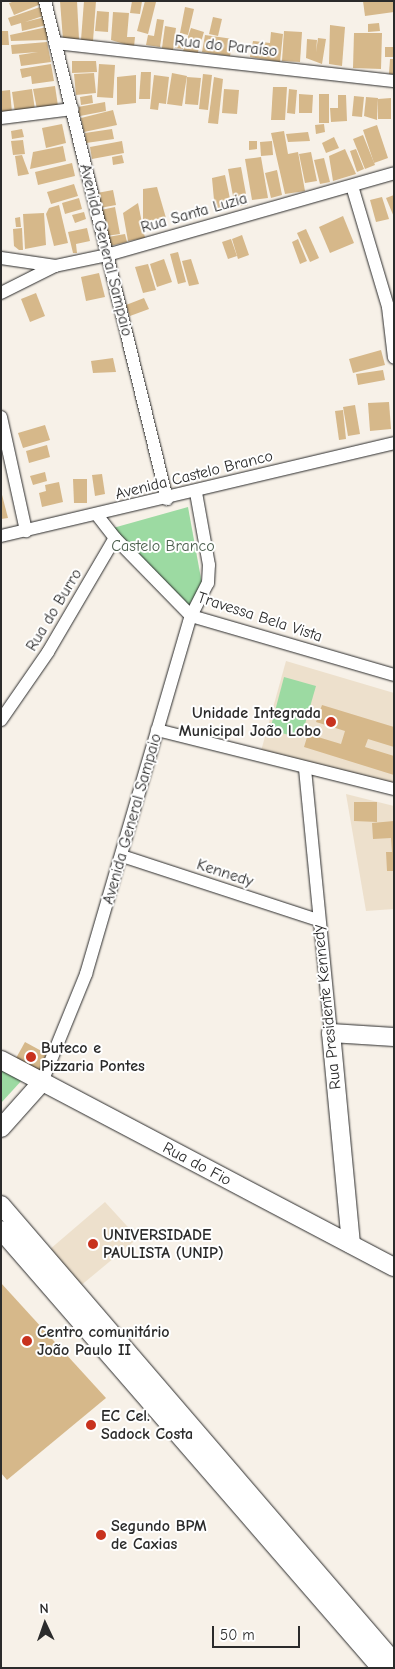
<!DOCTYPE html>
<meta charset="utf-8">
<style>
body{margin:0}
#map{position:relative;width:395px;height:1669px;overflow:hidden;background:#f7f1e8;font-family:"Comic Neue",sans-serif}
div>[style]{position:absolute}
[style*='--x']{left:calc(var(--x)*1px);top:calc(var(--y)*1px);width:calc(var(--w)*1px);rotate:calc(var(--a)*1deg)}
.built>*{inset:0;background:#ede0cc}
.green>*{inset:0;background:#9cdaa2}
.building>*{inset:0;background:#d6b88a}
.roads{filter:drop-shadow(0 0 1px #2b2b2b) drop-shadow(0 0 1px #2b2b2b)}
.street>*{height:12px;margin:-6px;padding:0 6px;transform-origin:6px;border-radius:6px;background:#fff}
.secondary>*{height:18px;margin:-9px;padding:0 9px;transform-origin:9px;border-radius:9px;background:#fff}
.dots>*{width:14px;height:14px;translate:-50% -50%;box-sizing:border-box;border:2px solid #fff;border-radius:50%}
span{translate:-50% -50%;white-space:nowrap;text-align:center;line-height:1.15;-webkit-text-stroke:4px #fff;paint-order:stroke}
.street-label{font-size:16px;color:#2b2b2b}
.park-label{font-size:16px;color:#4d604f}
.poi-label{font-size:16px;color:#2b2b2b;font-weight:700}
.right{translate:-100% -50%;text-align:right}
.left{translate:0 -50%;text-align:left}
.frame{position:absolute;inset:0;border:2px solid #2b2b2b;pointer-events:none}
.north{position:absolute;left:20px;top:1599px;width:50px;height:50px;-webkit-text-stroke:4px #fff;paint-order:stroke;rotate:357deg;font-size:14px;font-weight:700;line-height:20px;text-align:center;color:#2b2b2b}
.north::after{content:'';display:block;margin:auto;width:18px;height:22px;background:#2b2b2b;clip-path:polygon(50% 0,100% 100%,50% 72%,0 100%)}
.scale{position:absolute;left:212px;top:1626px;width:88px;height:22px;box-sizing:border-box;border:2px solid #2b2b2b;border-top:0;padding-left:6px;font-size:15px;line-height:18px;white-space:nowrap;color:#2b2b2b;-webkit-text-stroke:4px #fff;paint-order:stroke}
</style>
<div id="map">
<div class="built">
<i style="clip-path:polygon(286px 661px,394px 693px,394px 783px,261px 751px)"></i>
<i style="clip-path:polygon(346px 794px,394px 806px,394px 909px,366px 911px)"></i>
<i style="clip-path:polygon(105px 1202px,138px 1238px,79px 1287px,49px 1250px)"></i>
</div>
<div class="green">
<i style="clip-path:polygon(188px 507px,202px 584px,186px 610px,113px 528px)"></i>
<i style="clip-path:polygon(284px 677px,316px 686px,301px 738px,270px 730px)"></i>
<i style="clip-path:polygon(1px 1067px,23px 1079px,1px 1103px)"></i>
</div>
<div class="building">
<i style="clip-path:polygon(15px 1px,40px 1px,41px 4px,14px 15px,9px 3px)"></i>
<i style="clip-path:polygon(60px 1px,77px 1px,79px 39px,63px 40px)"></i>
<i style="clip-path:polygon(84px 1px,96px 1px,93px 41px,81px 40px)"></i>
<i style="clip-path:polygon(132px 1px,142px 1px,140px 14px,130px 13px)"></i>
<i style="clip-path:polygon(145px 1px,156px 2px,148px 34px,137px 31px)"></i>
<i style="clip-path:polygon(363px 1px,394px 1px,394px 12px,365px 16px)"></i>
<i style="clip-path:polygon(40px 7px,43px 16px,25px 22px,45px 17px,47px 25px,22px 31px,21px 23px,11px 26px,8px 18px)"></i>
<i style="clip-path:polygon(185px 7px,194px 9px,188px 35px,180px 33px)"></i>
<i style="clip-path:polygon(97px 11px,109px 12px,108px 32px,95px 31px)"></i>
<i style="clip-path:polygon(113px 12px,129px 13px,127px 37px,135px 37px,134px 47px,111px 40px)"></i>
<i style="clip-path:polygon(213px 17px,222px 19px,218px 36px,209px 34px)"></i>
<i style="clip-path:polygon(157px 19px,164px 20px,160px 47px,146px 45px,148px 35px,154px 36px)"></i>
<i style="clip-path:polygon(379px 23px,380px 31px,368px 32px,368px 24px)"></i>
<i style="clip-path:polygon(330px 25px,345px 27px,342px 66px,329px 64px)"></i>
<i style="clip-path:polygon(165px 26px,176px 28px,173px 50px,162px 48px)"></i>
<i style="clip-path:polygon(47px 27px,47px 40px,11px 41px,10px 35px)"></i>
<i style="clip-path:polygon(191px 28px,204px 32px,197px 55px,183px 51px)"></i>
<i style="clip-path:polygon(1px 31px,8px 31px,9px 45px,1px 45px)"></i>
<i style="clip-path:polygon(284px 31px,302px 32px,300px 62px,282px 61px)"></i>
<i style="clip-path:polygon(271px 32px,283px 34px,280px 62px,250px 57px,253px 41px,270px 43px)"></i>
<i style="clip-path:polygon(354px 33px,382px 33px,381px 69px,353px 68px)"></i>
<i style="clip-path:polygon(177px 35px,185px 36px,183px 49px,175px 48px)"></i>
<i style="clip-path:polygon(205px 35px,233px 39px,230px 56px,202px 52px)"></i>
<i style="clip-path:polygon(318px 38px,326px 39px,322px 64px,306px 58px,307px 39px,317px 40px,316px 52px)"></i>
<i style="clip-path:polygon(47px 42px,51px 62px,21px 66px,19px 55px,38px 52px,12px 54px,11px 45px)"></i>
<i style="clip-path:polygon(385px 47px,394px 47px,394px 57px,385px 57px)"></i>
<i style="clip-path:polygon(390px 59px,394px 59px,394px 74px,389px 74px)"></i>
<i style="clip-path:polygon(72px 61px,96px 61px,97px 72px,72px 73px)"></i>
<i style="clip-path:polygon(51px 64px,54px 81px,32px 84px,31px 76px,22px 78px,20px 69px)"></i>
<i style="clip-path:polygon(99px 64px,115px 65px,113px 98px,97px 97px)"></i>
<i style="clip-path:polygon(141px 72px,151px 72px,150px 99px,139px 99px)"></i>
<i style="clip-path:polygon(94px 73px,96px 93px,76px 95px,74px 74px)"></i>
<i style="clip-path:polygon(172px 73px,187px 76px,182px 106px,167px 104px)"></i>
<i style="clip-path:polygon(203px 74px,212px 75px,208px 110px,199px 109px)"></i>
<i style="clip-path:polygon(136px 75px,136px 103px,117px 105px,117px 77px)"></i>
<i style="clip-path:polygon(154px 75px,169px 77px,166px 104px,159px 103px,158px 110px,150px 109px)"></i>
<i style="clip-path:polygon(187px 77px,201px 78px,198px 105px,185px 104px)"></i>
<i style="clip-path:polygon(214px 77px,223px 79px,218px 124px,208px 123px)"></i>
<i style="clip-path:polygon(55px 86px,58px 106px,37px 109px,33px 89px)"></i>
<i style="clip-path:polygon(273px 87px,287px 87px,285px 120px,271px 120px)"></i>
<i style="clip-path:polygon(32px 89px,35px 110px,15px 113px,12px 92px)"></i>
<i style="clip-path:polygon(224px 89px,239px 90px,237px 114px,222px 113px)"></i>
<i style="clip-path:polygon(289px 89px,297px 90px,295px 114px,287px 113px)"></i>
<i style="clip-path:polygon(10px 90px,12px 113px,1px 115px,1px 91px)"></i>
<i style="clip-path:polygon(299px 94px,313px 95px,312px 113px,299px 113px)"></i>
<i style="clip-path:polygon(319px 94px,329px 94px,329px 123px,319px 123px)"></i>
<i style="clip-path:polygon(92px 95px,93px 103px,81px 105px,80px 97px)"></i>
<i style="clip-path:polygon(338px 95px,346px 95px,347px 121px,331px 122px,330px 108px,338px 108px)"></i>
<i style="clip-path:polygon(354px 96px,364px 97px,362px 117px,352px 116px)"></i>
<i style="clip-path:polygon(366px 97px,378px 98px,377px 120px,364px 116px)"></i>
<i style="clip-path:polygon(391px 98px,391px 119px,378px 119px,378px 99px)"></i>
<i style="clip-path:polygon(105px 102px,106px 111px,80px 116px,78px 107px)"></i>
<i style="clip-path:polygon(113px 110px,117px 125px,84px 132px,81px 118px)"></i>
<i style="clip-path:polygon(62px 124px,66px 143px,46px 148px,42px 128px)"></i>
<i style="clip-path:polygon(324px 124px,325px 132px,316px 134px,315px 125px)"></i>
<i style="clip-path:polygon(377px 125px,388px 158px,374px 163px,363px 130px)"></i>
<i style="clip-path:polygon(22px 129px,24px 137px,12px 139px,11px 131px)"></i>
<i style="clip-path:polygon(112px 129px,114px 139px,86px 143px,85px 133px)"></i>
<i style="clip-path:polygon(284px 131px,288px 154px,298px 152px,305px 191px,285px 194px,271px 133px)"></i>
<i style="clip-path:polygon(308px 132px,310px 141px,288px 142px,286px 134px)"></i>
<i style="clip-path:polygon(363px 135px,375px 165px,365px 169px,353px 139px)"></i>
<i style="clip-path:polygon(334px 137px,339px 148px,326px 153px,322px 143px)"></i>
<i style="clip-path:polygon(23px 140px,25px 154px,13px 155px,11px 141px)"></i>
<i style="clip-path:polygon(122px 141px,124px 153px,92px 159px,90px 147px)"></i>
<i style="clip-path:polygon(249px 141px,257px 141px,257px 149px,249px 150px)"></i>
<i style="clip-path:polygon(272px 141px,273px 155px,261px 156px,260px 142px)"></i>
<i style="clip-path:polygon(63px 146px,66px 161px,30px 169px,33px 152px)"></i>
<i style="clip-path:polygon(345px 149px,356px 174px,333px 181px,329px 156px)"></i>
<i style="clip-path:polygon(356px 149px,364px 169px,357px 172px,350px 151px)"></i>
<i style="clip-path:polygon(311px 152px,317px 181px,305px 183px,299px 154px)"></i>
<i style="clip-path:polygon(22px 155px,29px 174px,18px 176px,15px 156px)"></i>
<i style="clip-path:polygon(122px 155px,124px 163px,113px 165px,112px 157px)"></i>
<i style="clip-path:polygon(261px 157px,268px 198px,252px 200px,245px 159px)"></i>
<i style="clip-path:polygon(324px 158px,330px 182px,320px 184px,314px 160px)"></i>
<i style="clip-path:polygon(72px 163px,75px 176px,38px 185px,35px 172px)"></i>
<i style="clip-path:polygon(241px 167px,248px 205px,235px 207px,228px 169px)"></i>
<i style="clip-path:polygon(277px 170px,282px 195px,271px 198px,265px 173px)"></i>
<i style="clip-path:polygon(225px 175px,232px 208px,215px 211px,212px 178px)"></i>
<i style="clip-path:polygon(74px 184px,78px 196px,51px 204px,47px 192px)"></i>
<i style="clip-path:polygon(157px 187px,166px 218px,143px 222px,143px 189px)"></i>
<i style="clip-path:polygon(113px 190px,116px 205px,100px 208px,97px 193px)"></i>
<i style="clip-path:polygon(394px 195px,394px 217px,386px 198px)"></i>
<i style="clip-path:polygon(382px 197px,389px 219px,376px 222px,370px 200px)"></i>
<i style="clip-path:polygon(79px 198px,82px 209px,65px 214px,62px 203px)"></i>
<i style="clip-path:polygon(138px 203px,145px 238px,128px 241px,123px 213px)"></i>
<i style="clip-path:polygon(59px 205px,68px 243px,54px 246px,46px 214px,49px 208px)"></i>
<i style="clip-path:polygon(115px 207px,120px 234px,106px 236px,101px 210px)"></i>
<i style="clip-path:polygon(84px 212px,86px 219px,75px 223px,72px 215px)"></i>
<i style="clip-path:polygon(44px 213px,46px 245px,25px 249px,23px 214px)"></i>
<i style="clip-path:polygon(343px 216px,354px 243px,330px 253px,319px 227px)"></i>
<i style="clip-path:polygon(20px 217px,21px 227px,16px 227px,15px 218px)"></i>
<i style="clip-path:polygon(22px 228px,23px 250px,19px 250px,14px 246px,13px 229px)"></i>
<i style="clip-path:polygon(87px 228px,90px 241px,76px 244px,77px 253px,73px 253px,68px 232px)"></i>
<i style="clip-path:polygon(306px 229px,319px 258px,310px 262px,297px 233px)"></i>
<i style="clip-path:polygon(125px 234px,127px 242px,110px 246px,108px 237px)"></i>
<i style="clip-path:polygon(242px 235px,249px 255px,238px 259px,232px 239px)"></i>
<i style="clip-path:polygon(231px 239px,237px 256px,228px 259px,222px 242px)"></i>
<i style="clip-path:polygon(298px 239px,307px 261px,300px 264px,292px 242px)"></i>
<i style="clip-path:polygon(178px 252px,186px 282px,178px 284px,170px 254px)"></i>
<i style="clip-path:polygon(164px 259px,172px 282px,157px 287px,150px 264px)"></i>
<i style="clip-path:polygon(191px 259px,199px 284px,189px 286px,182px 261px)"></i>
<i style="clip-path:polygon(148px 264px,156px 290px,143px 293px,135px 267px)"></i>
<i style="clip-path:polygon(99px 273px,105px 297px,86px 301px,81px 277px)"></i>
<i style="clip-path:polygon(36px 293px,45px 316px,30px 322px,21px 299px)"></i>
<i style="clip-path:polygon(144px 298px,149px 309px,130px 316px,126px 305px)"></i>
<i style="clip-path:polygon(381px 350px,385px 365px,353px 373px,349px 359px)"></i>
<i style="clip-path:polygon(113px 358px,116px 372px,93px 373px,91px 361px)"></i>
<i style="clip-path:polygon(383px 370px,385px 380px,358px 385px,356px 374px)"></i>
<i style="clip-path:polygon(389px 402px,391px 429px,370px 431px,368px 403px)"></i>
<i style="clip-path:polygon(355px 405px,360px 434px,348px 436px,343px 407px)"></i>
<i style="clip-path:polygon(343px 410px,346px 439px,339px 440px,335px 411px)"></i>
<i style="clip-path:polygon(45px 425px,50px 440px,23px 448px,18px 433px)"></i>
<i style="clip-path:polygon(47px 445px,50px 457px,29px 463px,26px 451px)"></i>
<i style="clip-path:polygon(45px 472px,47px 481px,33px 485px,30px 476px)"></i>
<i style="clip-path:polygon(102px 474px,105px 494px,95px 496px,92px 475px)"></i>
<i style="clip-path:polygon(73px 479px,87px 479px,87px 503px,74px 503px)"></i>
<i style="clip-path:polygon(59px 482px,63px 502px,42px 507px,39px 493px,46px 491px,45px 485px)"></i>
<i style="clip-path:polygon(1px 491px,8px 518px,1px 519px)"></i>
<i style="clip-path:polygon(322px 705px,394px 727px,394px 747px,368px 739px,365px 747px,394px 756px,394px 775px,304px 747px,308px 734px,341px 744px,345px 731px,316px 722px)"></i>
<i style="clip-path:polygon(354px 802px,377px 802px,377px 822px,354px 821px)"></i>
<i style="clip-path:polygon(394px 821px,394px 871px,387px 871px,386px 852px,392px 852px,391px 838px,373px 839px,372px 823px)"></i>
<i style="clip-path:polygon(25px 1042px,47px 1054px,40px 1072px,15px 1060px)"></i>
<i style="clip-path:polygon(1px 1283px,106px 1398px,7px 1480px,1px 1473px)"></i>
</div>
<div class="roads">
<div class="street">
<i style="--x:45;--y:1;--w:513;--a:76.23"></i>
<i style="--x:55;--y:43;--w:341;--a:6.4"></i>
<i style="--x:1;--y:118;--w:72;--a:-7.2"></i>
<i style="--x:352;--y:186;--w:126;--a:73.4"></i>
<i style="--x:388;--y:307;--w:51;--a:83.3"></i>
<i style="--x:1;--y:258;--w:55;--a:8.4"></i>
<i style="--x:55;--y:266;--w:53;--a:-11.9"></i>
<i style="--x:107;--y:255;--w:298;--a:-15.9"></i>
<i style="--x:1;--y:293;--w:60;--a:-26.6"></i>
<i style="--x:1;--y:417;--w:117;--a:77.6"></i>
<i style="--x:1;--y:536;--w:404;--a:-13.3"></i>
<i style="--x:115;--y:538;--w:109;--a:45.7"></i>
<i style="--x:191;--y:616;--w:211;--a:16.2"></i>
<i style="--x:1;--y:720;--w:83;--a:-55.3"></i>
<i style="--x:48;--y:652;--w:132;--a:-59.6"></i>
<i style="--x:115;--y:538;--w:29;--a:-128"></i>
<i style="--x:157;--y:730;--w:244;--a:14"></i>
<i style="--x:305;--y:769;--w:265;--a:84.4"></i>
<i style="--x:122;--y:856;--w:206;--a:18.1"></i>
<i style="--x:42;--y:1082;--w:117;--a:-67.8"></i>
<i style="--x:86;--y:974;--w:373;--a:-73.7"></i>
<i style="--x:191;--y:616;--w:37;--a:-63"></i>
<i style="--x:208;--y:583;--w:18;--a:-87"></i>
<i style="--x:209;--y:565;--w:73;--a:-100.2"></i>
</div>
<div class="secondary">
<i style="--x:1;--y:1060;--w:444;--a:27.8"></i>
<i style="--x:1;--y:1128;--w:62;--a:-48.3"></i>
<i style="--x:1;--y:1205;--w:603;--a:49.31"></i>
<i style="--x:1;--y:1230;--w:580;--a:49.06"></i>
<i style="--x:351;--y:1244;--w:212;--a:-95.4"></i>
<i style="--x:331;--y:1033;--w:63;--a:3.6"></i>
</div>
</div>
<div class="dots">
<i style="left:331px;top:722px;background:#c8321e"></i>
<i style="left:31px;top:1057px;background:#c8321e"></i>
<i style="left:93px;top:1244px;background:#c8321e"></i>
<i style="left:27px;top:1341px;background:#c8321e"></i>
<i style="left:91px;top:1425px;background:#c8321e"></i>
<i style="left:101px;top:1535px;background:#c8321e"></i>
</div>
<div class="street-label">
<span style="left:226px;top:46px;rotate:6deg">Rua do Paraíso</span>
<span style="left:194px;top:213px;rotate:-16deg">Rua Santa Luzia</span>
<span style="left:106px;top:250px;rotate:76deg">Avenida General Sampaio</span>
<span style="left:194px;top:475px;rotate:-14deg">Avenida Castelo Branco</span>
<span style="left:54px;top:610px;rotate:-59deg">Rua do Burro</span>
<span style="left:260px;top:617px;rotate:18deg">Travessa Bela Vista</span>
<span style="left:132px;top:819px;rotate:-74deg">Avenida General Sampaio</span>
<span style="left:225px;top:873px;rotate:18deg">Kennedy</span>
<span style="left:327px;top:1007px;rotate:-96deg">Rua Presidente Kennedy</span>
<span style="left:197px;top:1164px;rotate:28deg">Rua do Fio</span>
</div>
<div class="park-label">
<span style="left:163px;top:546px">Castelo Branco</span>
</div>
<div class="poi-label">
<span class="right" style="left:321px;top:722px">Unidade Integrada<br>Municipal João Lobo</span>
<span class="left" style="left:41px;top:1057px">Buteco e<br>Pizzaria Pontes</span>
<span class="left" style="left:103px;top:1244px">UNIVERSIDADE<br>PAULISTA (UNIP)</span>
<span class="left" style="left:37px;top:1341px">Centro comunitário<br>João Paulo II</span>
<span class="left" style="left:101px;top:1425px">EC Cel.<br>Sadock Costa</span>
<span class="left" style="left:111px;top:1535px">Segundo BPM<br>de Caxias</span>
</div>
<div class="frame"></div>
<div class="north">N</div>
<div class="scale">50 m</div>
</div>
